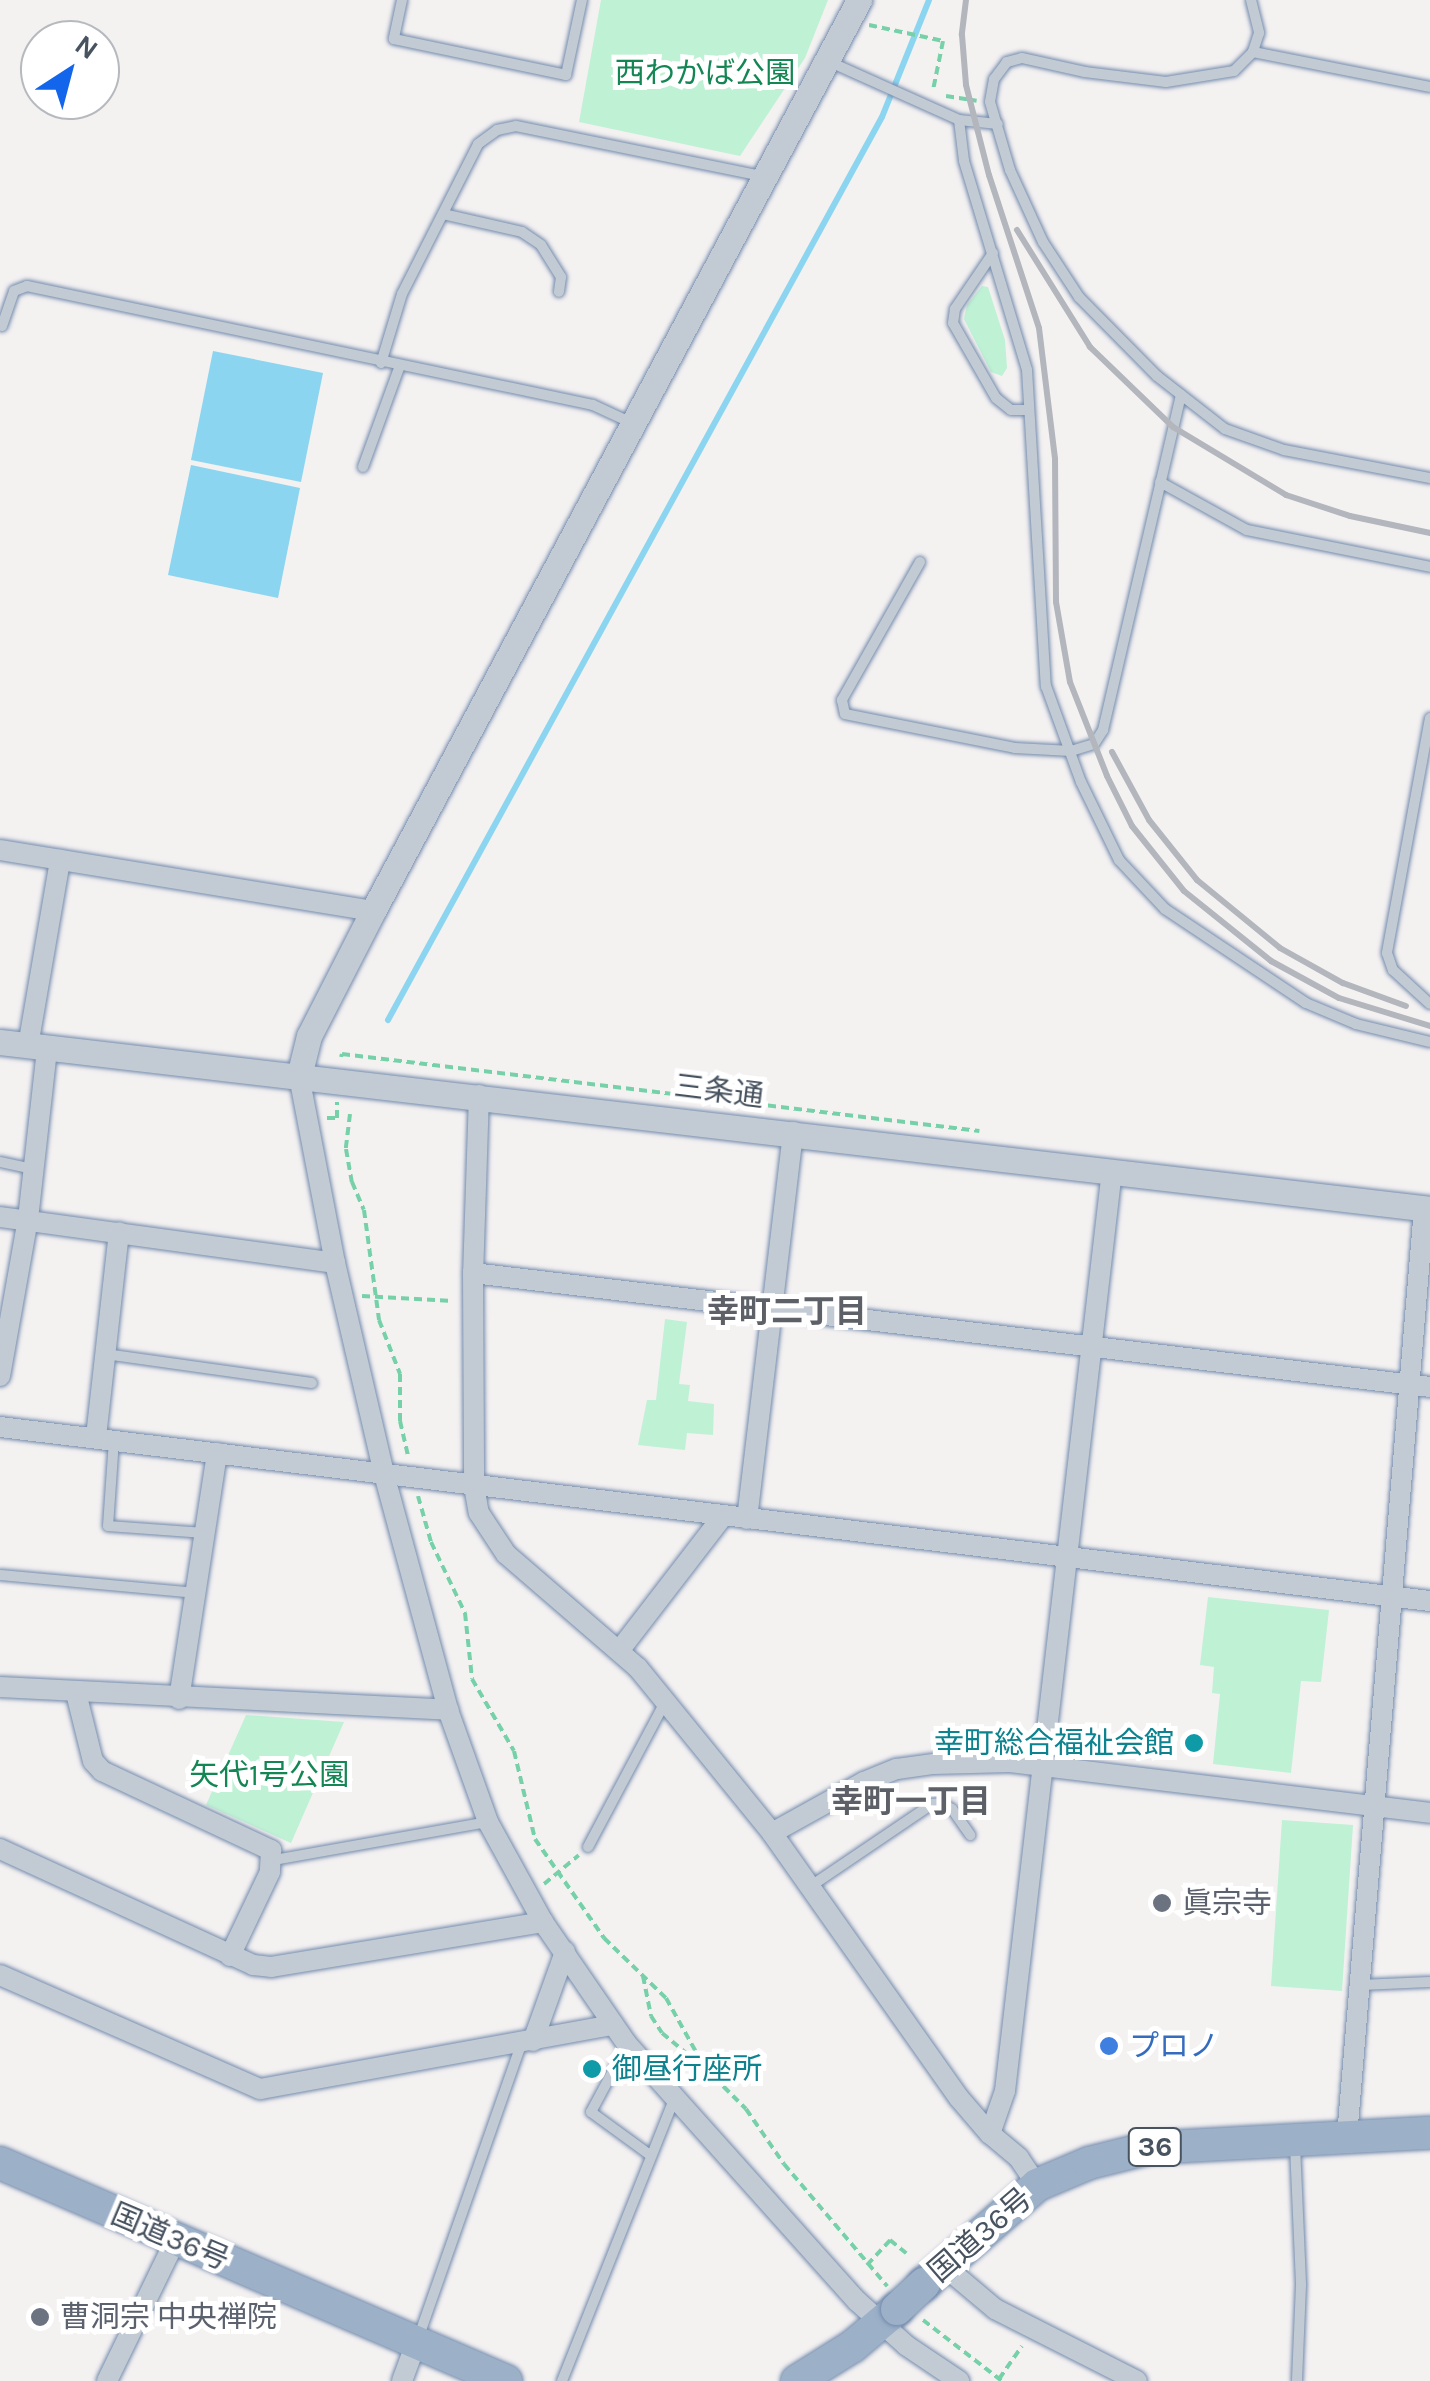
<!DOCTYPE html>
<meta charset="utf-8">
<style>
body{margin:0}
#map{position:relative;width:1430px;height:2381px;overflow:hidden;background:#f4f1f1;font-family:Karla,"Noto Sans JP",sans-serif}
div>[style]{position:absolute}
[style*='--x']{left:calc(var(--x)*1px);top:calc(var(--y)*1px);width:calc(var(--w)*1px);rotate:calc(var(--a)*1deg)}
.green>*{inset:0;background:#bff1d5}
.water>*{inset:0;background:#8bd5f0}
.stream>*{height:6px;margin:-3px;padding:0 3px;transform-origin:3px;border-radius:3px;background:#8bd5f0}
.path>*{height:4px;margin-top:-2px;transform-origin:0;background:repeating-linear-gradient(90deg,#76d1a9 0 8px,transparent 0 13px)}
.roads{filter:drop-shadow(0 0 2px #738bad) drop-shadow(0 0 2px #738bad)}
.service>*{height:10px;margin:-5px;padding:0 5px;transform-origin:5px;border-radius:5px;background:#c2cbd3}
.minor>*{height:20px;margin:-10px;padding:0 10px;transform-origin:10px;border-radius:10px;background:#c2cbd3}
.tertiary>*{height:25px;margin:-12.5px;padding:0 12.5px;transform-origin:12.5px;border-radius:12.5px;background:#c2cbd3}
.trunk>*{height:32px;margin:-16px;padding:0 16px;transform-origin:16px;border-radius:16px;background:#9cb0c8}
.rail>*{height:6px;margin:-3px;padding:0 3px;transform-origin:3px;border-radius:3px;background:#b3b6bc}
.bridges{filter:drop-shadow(0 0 2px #738bad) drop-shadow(0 0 2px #738bad)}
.trunk-bridge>*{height:32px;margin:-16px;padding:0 16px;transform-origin:16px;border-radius:16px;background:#9cb0c8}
.dots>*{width:28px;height:28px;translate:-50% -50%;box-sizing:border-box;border:5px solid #fff;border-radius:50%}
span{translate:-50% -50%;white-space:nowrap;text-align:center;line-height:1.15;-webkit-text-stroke:10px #fff;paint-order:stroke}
.shield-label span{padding:2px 8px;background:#fff;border:2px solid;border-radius:8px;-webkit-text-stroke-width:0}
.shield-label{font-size:28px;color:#485360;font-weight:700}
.park-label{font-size:30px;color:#148653}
.street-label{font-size:30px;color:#485360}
.culture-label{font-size:30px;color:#0d838f}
.right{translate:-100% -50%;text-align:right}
.left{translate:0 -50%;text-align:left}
.worship-label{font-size:30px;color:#5b616d}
.shop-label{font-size:30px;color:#366cbe}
.neighbourhood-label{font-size:32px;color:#5d6167;font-weight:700}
.north{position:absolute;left:20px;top:20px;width:100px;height:100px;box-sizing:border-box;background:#fff;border:2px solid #b6babf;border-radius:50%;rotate:36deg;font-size:28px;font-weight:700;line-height:40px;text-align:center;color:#485360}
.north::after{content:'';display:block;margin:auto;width:35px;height:45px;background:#1366ec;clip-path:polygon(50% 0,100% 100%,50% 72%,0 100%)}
</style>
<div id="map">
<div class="green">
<i style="clip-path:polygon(601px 0,828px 0,805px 58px,740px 156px,579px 122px)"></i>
<i style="clip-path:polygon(982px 286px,988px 287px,1005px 340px,1007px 368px,1002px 376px,991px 372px,964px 319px,967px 305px)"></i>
<i style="clip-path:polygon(665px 1319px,687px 1322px,679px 1384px,690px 1385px,688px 1401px,714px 1404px,713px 1435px,687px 1433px,685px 1450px,638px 1445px,647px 1400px,656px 1400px)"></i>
<i style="clip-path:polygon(1208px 1597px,1329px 1610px,1321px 1682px,1301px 1681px,1291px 1773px,1213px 1764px,1220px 1694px,1212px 1693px,1214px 1667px,1200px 1665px)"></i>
<i style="clip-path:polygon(246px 1715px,344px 1722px,291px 1843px,206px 1805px)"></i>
<i style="clip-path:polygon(1282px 1820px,1353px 1825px,1342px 1991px,1271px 1986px)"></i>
</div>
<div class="water">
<i style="clip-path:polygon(213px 351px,323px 373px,301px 482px,191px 460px)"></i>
<i style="clip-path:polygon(191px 465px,300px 488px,278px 598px,168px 575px)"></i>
</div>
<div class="stream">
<i style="--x:388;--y:1020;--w:1029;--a:-61.32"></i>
<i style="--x:882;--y:117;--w:126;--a:-68.1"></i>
</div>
<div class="path">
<i style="--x:869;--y:25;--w:76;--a:12.2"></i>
<i style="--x:943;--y:41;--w:50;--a:101.5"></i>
<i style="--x:946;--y:96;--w:31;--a:9"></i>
<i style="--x:341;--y:1057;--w:3;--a:-72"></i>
<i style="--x:342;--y:1054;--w:642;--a:6.89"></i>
<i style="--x:350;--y:1114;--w:35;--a:97"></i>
<i style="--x:346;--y:1149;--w:34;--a:80"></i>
<i style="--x:352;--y:1182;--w:30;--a:67"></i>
<i style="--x:364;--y:1210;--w:111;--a:82.2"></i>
<i style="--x:379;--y:1320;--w:58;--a:68.7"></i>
<i style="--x:400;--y:1374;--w:47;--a:90"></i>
<i style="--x:400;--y:1421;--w:37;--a:77"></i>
<i style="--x:327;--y:1118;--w:10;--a:0"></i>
<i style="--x:337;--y:1118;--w:16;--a:-90"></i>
<i style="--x:362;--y:1296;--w:91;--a:3.1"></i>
<i style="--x:418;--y:1496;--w:48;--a:74.2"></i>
<i style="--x:431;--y:1542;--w:79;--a:64.4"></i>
<i style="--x:465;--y:1613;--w:66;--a:83.9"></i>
<i style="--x:472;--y:1679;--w:83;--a:59.7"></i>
<i style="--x:514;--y:1751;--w:90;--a:76.6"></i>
<i style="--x:535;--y:1839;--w:121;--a:55.1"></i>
<i style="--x:604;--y:1938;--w:86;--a:44.1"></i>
<i style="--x:666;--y:1998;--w:80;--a:60.9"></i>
<i style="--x:705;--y:2068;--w:58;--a:45"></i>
<i style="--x:746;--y:2109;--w:67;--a:55.4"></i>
<i style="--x:784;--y:2164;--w:160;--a:49.8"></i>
<i style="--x:544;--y:1884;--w:45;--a:-39.6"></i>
<i style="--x:643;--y:1976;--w:41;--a:78.7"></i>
<i style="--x:651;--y:2016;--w:20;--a:57"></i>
<i style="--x:662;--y:2033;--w:53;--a:39.7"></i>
<i style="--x:867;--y:2265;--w:34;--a:-47"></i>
<i style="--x:890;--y:2240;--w:21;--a:39"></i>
<i style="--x:923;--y:2320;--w:100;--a:37.7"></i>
<i style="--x:999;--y:2379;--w:40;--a:-55.1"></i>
</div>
<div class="roads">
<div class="service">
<i style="--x:402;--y:0;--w:40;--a:102"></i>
<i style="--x:394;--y:39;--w:176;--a:11.8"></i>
<i style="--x:566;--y:75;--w:77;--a:-78"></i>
<i style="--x:1251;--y:0;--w:34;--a:76"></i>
<i style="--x:1259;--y:33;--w:20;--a:108"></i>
<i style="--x:1253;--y:52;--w:27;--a:135"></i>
<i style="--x:1234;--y:71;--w:69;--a:170.8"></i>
<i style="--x:1166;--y:82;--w:82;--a:-173"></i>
<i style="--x:1085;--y:72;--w:65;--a:-167.5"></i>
<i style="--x:1022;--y:58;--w:16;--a:165"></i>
<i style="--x:1007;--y:62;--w:21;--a:127"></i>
<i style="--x:994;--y:79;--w:23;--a:100"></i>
<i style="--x:990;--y:102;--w:71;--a:73.6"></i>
<i style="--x:1010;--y:170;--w:79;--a:65.4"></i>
<i style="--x:1043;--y:242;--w:66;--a:56.8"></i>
<i style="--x:1079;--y:297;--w:111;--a:45.4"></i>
<i style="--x:1157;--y:376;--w:86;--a:37.9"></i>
<i style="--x:1225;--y:429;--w:63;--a:19.6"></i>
<i style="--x:1284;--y:450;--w:149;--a:10.9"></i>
<i style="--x:1253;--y:52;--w:180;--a:11.2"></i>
<i style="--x:830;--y:62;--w:141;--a:24.2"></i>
<i style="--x:959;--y:120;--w:39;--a:6"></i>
<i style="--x:959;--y:120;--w:41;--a:83"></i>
<i style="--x:964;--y:161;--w:218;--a:73.2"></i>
<i style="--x:1027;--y:370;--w:317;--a:86.6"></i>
<i style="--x:1046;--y:686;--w:102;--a:70"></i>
<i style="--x:1081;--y:782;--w:87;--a:64"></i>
<i style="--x:1119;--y:860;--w:67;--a:46.8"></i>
<i style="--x:1165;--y:909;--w:169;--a:33.7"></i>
<i style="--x:1306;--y:1003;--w:54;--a:22.8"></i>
<i style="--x:1356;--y:1024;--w:76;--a:13.7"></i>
<i style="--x:443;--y:214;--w:81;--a:12.8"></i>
<i style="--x:522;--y:232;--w:23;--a:34"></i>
<i style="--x:541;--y:245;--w:38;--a:58"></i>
<i style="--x:561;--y:277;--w:15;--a:98"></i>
<i style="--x:993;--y:253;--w:68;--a:124.2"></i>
<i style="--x:955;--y:309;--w:14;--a:98"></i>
<i style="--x:953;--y:323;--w:86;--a:60.2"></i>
<i style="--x:996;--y:398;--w:19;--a:39"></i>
<i style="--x:1011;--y:410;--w:18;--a:0"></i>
<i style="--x:2;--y:326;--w:37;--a:-71"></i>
<i style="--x:14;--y:291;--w:14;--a:-21"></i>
<i style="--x:27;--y:286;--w:578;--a:11.87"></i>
<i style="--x:593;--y:405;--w:45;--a:24.9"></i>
<i style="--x:381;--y:363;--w:72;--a:-73.1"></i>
<i style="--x:402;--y:294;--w:168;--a:-63.1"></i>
<i style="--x:478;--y:144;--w:24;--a:-36"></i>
<i style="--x:497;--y:130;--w:19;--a:-12"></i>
<i style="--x:516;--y:126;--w:250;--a:11.5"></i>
<i style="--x:363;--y:467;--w:105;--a:-70"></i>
<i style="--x:1160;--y:482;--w:99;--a:28.9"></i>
<i style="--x:1247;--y:530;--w:187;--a:11.4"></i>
<i style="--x:920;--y:562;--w:159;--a:119.5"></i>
<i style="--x:842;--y:700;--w:14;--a:78"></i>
<i style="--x:845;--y:714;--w:173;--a:11.3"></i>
<i style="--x:1015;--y:748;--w:56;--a:3.1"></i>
<i style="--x:1071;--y:751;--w:24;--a:-17"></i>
<i style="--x:1094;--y:744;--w:17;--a:-57"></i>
<i style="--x:1103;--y:730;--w:344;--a:-76.9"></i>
<i style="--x:1430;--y:718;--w:239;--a:100.4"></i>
<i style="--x:1387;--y:953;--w:18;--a:71"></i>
<i style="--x:1393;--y:970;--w:50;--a:42.6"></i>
<i style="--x:0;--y:1162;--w:34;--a:12"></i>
<i style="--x:105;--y:1354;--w:209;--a:8"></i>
<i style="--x:114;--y:1440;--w:86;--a:94"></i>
<i style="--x:108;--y:1526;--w:97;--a:4.1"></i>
<i style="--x:0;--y:1575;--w:198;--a:5.2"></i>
<i style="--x:588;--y:1847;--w:164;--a:-62"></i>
<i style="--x:274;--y:1860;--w:217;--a:-10.1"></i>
<i style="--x:811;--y:1886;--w:146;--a:-34.1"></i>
<i style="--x:932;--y:1804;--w:10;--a:-6"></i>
<i style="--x:942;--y:1803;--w:12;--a:31"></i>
<i style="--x:952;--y:1809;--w:32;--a:55"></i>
<i style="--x:1360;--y:1985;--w:70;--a:-2.5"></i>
<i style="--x:627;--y:2045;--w:76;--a:118.2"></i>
<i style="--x:591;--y:2112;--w:73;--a:36.1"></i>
<i style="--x:1295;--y:2146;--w:139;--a:87.5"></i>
<i style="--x:1301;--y:2285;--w:96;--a:92.4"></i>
<i style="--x:419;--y:2336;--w:308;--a:-70.7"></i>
<i style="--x:562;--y:2381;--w:303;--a:-68.3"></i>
</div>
<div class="minor">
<i style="--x:0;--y:850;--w:378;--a:9.3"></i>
<i style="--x:28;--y:1046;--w:189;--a:-80.2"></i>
<i style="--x:299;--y:1076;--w:190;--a:79.1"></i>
<i style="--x:335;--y:1263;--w:217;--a:76.9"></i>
<i style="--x:384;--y:1474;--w:245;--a:74.8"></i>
<i style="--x:448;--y:1710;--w:119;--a:70.3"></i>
<i style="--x:488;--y:1822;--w:114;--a:61.2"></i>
<i style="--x:543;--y:1922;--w:148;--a:55.5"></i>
<i style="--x:627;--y:2044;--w:345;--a:48.2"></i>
<i style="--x:857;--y:2301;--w:67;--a:42"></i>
<i style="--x:907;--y:2346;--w:63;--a:33.9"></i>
<i style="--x:479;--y:1095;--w:178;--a:91.9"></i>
<i style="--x:473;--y:1273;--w:213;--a:89.7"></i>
<i style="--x:474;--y:1486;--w:27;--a:80"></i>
<i style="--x:479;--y:1513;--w:49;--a:56.6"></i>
<i style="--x:506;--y:1554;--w:174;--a:40.8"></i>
<i style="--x:638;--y:1668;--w:213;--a:50.9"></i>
<i style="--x:772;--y:1833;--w:324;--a:54.8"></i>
<i style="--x:959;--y:2098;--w:48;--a:49.3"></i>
<i style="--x:0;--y:1217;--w:338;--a:7.8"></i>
<i style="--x:473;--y:1273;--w:964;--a:6.79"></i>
<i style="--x:0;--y:1376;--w:159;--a:-79.9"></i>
<i style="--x:28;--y:1219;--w:171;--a:-83.6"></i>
<i style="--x:0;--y:1427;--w:1441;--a:6.94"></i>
<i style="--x:96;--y:1437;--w:206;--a:-83.6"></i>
<i style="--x:747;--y:1519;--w:390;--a:-83.2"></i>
<i style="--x:619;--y:1651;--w:170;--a:-52.4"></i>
<i style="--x:0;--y:1687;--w:449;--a:2.9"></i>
<i style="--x:76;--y:1693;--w:70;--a:76"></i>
<i style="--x:93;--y:1761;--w:13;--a:48"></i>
<i style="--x:102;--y:1771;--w:187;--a:25.1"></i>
<i style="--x:271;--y:1850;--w:22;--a:93"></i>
<i style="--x:270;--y:1872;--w:93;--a:115.5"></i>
<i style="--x:179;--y:1699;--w:249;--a:-81.2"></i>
<i style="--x:772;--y:1833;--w:105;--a:-29"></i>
<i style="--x:864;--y:1782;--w:35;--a:-22"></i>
<i style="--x:897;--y:1769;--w:37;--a:-8"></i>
<i style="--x:934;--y:1764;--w:76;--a:-1.5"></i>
<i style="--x:1010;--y:1762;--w:423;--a:6.9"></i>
<i style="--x:0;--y:1849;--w:278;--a:24.6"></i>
<i style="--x:253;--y:1965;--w:18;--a:6"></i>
<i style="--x:271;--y:1967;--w:276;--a:-9.4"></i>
<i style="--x:0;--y:1975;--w:284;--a:23.7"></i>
<i style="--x:260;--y:2089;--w:359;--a:-10.3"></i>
<i style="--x:533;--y:2041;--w:95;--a:-70.2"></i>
<i style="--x:1347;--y:2137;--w:932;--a:-85.26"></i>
<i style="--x:1037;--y:2185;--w:32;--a:-124"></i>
<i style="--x:1019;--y:2158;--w:38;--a:-140"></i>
<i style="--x:990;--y:2134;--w:46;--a:-70.8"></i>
<i style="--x:1005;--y:2091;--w:926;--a:-83.37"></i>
<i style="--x:944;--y:2266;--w:67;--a:40.1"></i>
<i style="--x:995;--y:2309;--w:159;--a:26.9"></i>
<i style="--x:107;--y:2381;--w:158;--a:-64.1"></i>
<i style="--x:402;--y:2381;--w:40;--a:-69.8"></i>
</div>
<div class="tertiary">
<i style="--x:0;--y:1042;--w:1440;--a:6.66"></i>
<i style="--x:299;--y:1076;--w:41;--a:-76"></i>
<i style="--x:309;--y:1036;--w:140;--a:-62.9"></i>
<i style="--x:373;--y:911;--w:1033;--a:-61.92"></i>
</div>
<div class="trunk">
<i style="--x:0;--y:2163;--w:551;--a:23.31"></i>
<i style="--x:924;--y:2284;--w:150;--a:-41.2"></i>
<i style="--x:1037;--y:2185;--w:56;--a:-22.9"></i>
<i style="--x:1089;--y:2163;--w:62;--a:-14"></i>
<i style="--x:1149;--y:2148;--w:281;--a:-3.1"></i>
<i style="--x:797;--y:2381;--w:66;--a:-32"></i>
<i style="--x:853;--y:2346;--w:57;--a:-40.1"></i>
</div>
</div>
<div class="rail">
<i style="--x:966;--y:0;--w:35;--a:97"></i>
<i style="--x:962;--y:35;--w:50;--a:85.4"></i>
<i style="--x:966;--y:85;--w:93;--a:75.7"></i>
<i style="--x:989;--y:175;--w:161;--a:71.9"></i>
<i style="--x:1039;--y:328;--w:132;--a:83"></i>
<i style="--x:1055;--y:459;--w:143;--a:89.6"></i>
<i style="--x:1056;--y:602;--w:81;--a:80.1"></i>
<i style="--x:1070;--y:682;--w:101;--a:68.5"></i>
<i style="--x:1107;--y:776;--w:56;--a:63.4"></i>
<i style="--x:1132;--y:826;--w:83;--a:51.3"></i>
<i style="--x:1184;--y:891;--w:112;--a:38.8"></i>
<i style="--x:1271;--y:961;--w:77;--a:28.6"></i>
<i style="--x:1339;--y:998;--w:95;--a:17.1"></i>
<i style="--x:1017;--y:230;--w:138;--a:58"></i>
<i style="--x:1090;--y:347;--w:115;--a:43.9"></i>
<i style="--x:1173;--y:427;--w:132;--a:31"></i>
<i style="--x:1286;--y:495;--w:67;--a:18.2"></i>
<i style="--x:1350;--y:516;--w:82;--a:12"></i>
<i style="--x:1112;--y:752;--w:77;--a:61.4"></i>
<i style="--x:1149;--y:820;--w:77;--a:51.3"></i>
<i style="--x:1197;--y:880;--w:107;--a:39.3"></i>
<i style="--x:1280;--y:948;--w:72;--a:29.1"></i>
<i style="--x:1343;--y:983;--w:67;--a:20.1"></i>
</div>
<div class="bridges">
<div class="trunk-bridge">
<i style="--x:897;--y:2309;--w:37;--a:-43"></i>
</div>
</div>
<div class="dots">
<i style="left:1194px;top:1743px;background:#0f9aa8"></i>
<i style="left:1162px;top:1903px;background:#6b7280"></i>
<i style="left:1109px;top:2046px;background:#3f7fe0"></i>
<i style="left:592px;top:2069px;background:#0f9aa8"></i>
<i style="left:40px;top:2317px;background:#6b7280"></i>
</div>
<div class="shield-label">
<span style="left:1155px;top:2147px">36</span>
</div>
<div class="park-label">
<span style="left:705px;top:73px">西わかば公園</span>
<span style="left:269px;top:1775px">矢代1号公園</span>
</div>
<div class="street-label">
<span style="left:719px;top:1091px;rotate:7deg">三条通</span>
<span style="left:980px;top:2235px;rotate:-41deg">国道36号</span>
<span style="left:170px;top:2237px;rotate:23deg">国道36号</span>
</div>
<div class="culture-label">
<span class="right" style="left:1174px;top:1743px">幸町総合福祉会館</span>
<span class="left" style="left:612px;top:2069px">御昼行座所</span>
</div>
<div class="worship-label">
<span class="left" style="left:1182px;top:1903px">眞宗寺</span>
<span class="left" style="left:60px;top:2317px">曹洞宗 中央禅院</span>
</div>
<div class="shop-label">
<span class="left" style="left:1129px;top:2046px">プロノ</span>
</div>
<div class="neighbourhood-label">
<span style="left:787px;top:1312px">幸町二丁目</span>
<span style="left:911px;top:1802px">幸町一丁目</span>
</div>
<div class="north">N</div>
</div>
